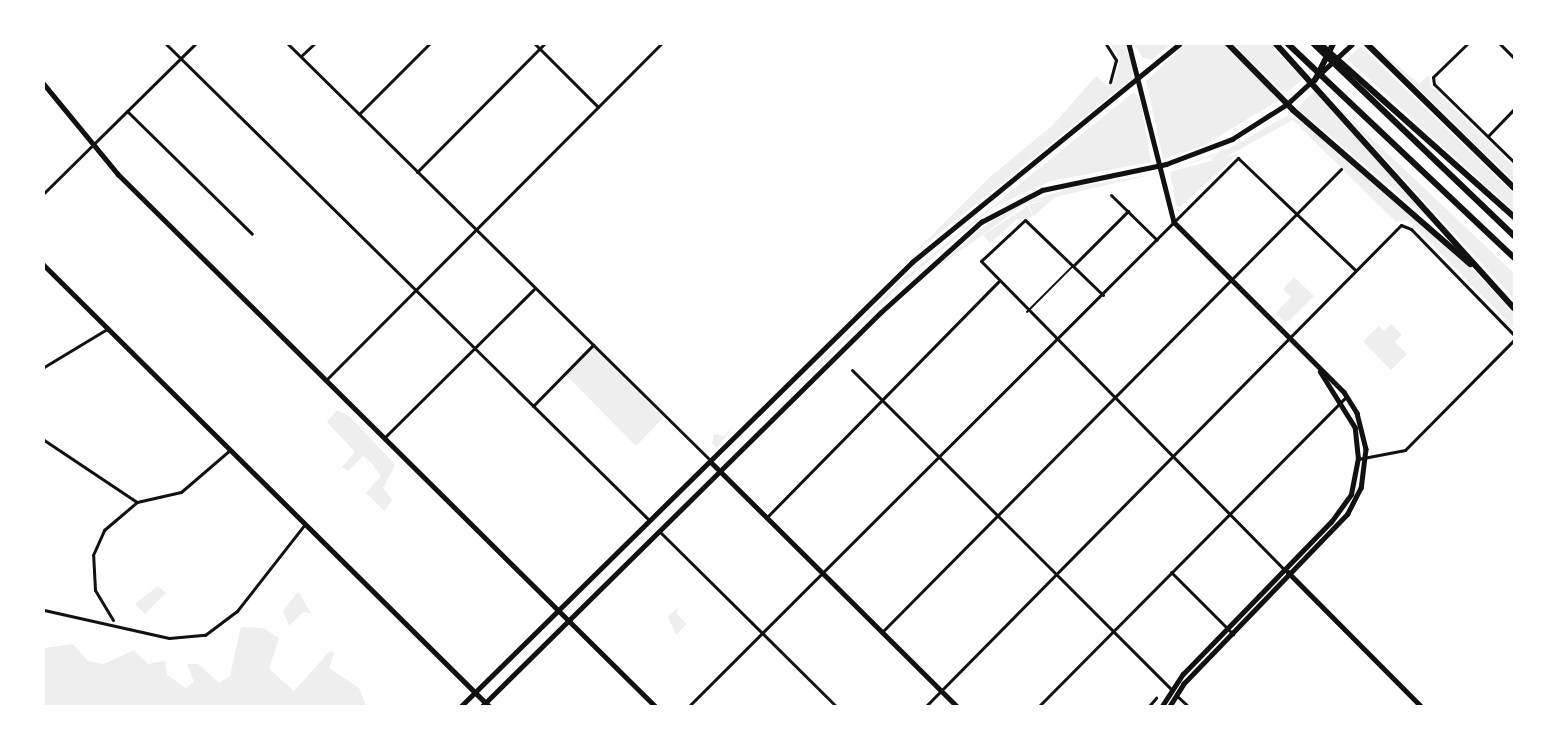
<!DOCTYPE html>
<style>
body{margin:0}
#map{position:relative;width:1558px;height:750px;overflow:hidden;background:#fff;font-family:"Source Sans 3",sans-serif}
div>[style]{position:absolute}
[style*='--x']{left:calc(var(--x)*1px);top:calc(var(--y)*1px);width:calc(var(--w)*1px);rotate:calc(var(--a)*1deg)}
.green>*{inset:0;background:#eee}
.service>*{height:1.5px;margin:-0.75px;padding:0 0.75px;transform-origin:0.75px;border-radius:0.75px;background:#111}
.minor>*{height:3px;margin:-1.5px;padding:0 1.5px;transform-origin:1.5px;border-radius:1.5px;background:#111}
.tertiary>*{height:4.5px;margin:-2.25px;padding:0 2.25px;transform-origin:2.25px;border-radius:2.25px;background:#111}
.secondary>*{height:4.5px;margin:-2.25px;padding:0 2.25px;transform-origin:2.25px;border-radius:2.25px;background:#111}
.primary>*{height:5px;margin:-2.5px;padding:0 2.5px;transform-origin:2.5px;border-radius:2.5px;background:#111}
.motorway>*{height:6px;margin:-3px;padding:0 3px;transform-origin:3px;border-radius:3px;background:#111}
span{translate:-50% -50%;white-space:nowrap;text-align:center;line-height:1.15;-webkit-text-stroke:4.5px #fff;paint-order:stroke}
.frame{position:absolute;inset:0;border:45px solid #fff;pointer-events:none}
</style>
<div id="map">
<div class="green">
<i style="clip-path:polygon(1110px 44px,1124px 44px,1134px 68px,1131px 79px,910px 257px,991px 176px,1053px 125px,1096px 76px,1108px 86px,1114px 81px,1120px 60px)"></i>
<i style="clip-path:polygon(1134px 44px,1171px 44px,1152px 60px,1142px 57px)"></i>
<i style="clip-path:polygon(1186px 44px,1223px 44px,1279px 100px,1201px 147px,1163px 159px,1146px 81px)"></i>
<i style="clip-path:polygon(1234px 44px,1270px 44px,1303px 79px,1289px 91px,1280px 90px)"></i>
<i style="clip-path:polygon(1372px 44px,1419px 84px,1429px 75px,1431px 86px,1514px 167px,1514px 181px)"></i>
<i style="clip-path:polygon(1361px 46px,1514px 194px,1514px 211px,1347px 59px)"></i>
<i style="clip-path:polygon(1314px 91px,1442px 230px,1297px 108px)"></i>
<i style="clip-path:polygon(1134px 92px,1140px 100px,1151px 162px,1051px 181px,992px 208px,905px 281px,768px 416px,902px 279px)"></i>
<i style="clip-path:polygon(1332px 101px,1514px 273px,1514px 299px,1507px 291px)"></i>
<i style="clip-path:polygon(1286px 116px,1259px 135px,1226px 152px,1170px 170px,1228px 149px)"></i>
<i style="clip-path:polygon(1288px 116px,1301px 121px,1476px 273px,1514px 313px,1514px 328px,1408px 220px,1396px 222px,1293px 120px,1224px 158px,1239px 153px,1180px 207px,1176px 205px,1170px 172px,1214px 160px,1210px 159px)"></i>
<i style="clip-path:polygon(1150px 175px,1025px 204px,927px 275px,983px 227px,1024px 203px,1073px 187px)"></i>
<i style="clip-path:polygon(1056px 196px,1034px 216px,1033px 215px,1029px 205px)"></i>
<i style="clip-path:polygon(1028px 206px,1033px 217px,1017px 219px,990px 243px,983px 235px)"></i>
<i style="clip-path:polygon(1294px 277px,1314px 296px,1289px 321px,1283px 321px,1276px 313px,1291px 297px,1283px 289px)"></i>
<i style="clip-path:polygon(1391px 324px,1402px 335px,1395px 342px,1407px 354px,1391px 370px,1363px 341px,1379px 326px,1384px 331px)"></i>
<i style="clip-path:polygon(593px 345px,663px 418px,636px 446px,566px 375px)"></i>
<i style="clip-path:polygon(337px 410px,351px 417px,395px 465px,383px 488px,392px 500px,384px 511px,366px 493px,381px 476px,370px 461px,363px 456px,348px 471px,342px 467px,355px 452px,327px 422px)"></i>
<i style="clip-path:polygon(735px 424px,717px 448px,712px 443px,714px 434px,724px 436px)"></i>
<i style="clip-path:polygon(1359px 467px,1356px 492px,1330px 530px,1350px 498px)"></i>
<i style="clip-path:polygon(1279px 577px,1282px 579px,1237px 626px,1235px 624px)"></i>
<i style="clip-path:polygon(158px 586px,166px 593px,145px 614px,135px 604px)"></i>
<i style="clip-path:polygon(298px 592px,311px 613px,303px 612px,289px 626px,283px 611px)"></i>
<i style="clip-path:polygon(678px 607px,677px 614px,687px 624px,676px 635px,668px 617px)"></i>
<i style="clip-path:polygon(241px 627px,263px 628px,279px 638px,269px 669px,294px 691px,330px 651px,334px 653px,329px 668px,359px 688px,366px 706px,44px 706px,44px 648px,73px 644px,88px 661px,104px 664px,134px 650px,148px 664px,165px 661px,167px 675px,186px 688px,194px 682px,187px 664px,198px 664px,219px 683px,230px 676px)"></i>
</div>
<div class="service">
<i style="--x:1027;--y:312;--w:65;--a:-45"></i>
</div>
<div class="minor">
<i style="--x:166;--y:44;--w:678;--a:44.58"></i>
<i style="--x:288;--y:44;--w:593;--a:44.59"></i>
<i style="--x:535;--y:44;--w:89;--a:45"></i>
<i style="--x:1106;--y:44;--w:19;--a:58"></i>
<i style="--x:1116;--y:60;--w:23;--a:105"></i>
<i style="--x:1467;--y:44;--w:47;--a:135.9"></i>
<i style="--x:1433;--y:77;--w:7;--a:82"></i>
<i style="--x:1434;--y:84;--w:112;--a:44.3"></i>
<i style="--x:1500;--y:44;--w:20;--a:45"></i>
<i style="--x:301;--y:56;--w:18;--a:-43"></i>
<i style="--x:127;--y:111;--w:175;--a:44.5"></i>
<i style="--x:359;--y:114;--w:99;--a:-45"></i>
<i style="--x:1488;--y:136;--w:37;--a:-46"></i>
<i style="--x:417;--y:172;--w:180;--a:-45.2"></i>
<i style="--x:44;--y:193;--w:212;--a:-44.6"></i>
<i style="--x:1111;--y:195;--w:64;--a:44.4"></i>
<i style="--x:1073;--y:266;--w:78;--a:-45"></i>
<i style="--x:1103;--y:295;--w:108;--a:-136.1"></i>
<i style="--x:1025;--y:220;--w:60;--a:137"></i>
<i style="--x:981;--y:261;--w:432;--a:45.5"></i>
<i style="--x:44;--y:367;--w:74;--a:-31.1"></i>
<i style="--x:852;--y:370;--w:453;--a:45"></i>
<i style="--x:326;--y:380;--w:474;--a:-45.1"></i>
<i style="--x:533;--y:406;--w:86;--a:-45.5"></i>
<i style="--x:384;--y:438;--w:211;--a:-44.8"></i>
<i style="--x:44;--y:440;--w:112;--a:33.7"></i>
<i style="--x:137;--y:502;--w:45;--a:-12.8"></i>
<i style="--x:181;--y:492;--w:65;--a:-40.6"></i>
<i style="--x:1358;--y:459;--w:48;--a:-10.8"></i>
<i style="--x:1405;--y:450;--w:155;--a:-45.3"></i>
<i style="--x:767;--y:517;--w:330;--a:-45.5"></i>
<i style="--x:660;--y:532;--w:247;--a:44.7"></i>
<i style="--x:1171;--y:572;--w:88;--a:45"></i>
<i style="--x:44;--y:610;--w:128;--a:12.6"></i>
<i style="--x:169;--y:638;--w:36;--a:-5"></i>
<i style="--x:205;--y:635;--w:40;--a:-37"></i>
<i style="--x:237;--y:611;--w:110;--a:-52"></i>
<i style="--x:113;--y:620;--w:35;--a:-121"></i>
<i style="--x:95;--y:590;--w:35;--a:-93"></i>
<i style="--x:93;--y:555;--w:27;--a:-66"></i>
<i style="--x:104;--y:530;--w:43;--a:-40.3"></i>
<i style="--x:882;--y:632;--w:652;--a:-45.25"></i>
<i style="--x:1176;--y:695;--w:16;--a:43"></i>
<i style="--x:689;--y:706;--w:776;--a:-44.95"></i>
<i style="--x:1238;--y:158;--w:162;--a:43.7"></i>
<i style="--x:926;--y:706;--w:676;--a:-45.36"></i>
<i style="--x:1401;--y:225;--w:11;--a:22"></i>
<i style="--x:1411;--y:229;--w:148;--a:45.8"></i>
<i style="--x:1039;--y:706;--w:436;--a:-45.2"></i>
<i style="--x:1149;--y:706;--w:11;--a:-49"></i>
</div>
<div class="tertiary">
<i style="--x:1129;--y:44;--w:184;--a:75.8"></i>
<i style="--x:1174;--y:222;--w:240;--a:45"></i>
<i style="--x:1344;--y:392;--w:25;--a:58"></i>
<i style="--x:1357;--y:413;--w:37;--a:76"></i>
<i style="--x:1366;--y:449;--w:39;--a:97"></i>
<i style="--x:1361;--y:488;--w:29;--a:117"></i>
<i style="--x:1348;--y:514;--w:236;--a:134"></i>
<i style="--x:1184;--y:684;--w:26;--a:122"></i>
<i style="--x:711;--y:462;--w:346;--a:44.8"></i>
<i style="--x:1288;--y:572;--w:189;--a:45.2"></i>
<i style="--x:1162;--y:706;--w:38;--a:-57"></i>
<i style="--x:1183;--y:674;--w:212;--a:-45.8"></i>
<i style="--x:1331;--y:522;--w:34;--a:-54"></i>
<i style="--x:1351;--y:494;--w:36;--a:-79"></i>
<i style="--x:1358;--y:459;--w:31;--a:-96"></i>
<i style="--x:1355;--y:428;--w:66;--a:-122"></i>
</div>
<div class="secondary">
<i style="--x:44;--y:84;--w:117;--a:50.6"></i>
<i style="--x:118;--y:174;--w:756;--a:44.73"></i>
<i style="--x:44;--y:265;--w:627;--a:44.74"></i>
</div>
<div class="primary">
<i style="--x:461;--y:706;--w:633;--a:-44.55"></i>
<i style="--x:912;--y:262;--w:345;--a:-39.2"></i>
<i style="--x:482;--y:706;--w:561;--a:-44.64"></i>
<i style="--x:881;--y:312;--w:135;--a:-42"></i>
<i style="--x:981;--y:222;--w:69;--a:-27.7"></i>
<i style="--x:1042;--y:190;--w:127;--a:-11.8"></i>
<i style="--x:1166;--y:164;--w:71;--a:-20.7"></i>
<i style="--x:1232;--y:139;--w:65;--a:-32.5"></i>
<i style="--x:1287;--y:104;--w:88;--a:-42.7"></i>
</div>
<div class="motorway">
<i style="--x:1228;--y:44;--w:93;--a:45.4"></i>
<i style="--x:1293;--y:110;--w:235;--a:41"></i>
<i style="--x:1276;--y:44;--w:355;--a:48"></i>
<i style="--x:1288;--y:44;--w:311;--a:43.4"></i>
<i style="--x:1314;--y:44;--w:277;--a:43.8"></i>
<i style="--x:1320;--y:44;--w:260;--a:41.7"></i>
<i style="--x:1367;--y:44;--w:206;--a:44.4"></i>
<i style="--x:1315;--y:80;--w:40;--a:-63.4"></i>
</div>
<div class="frame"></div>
</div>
